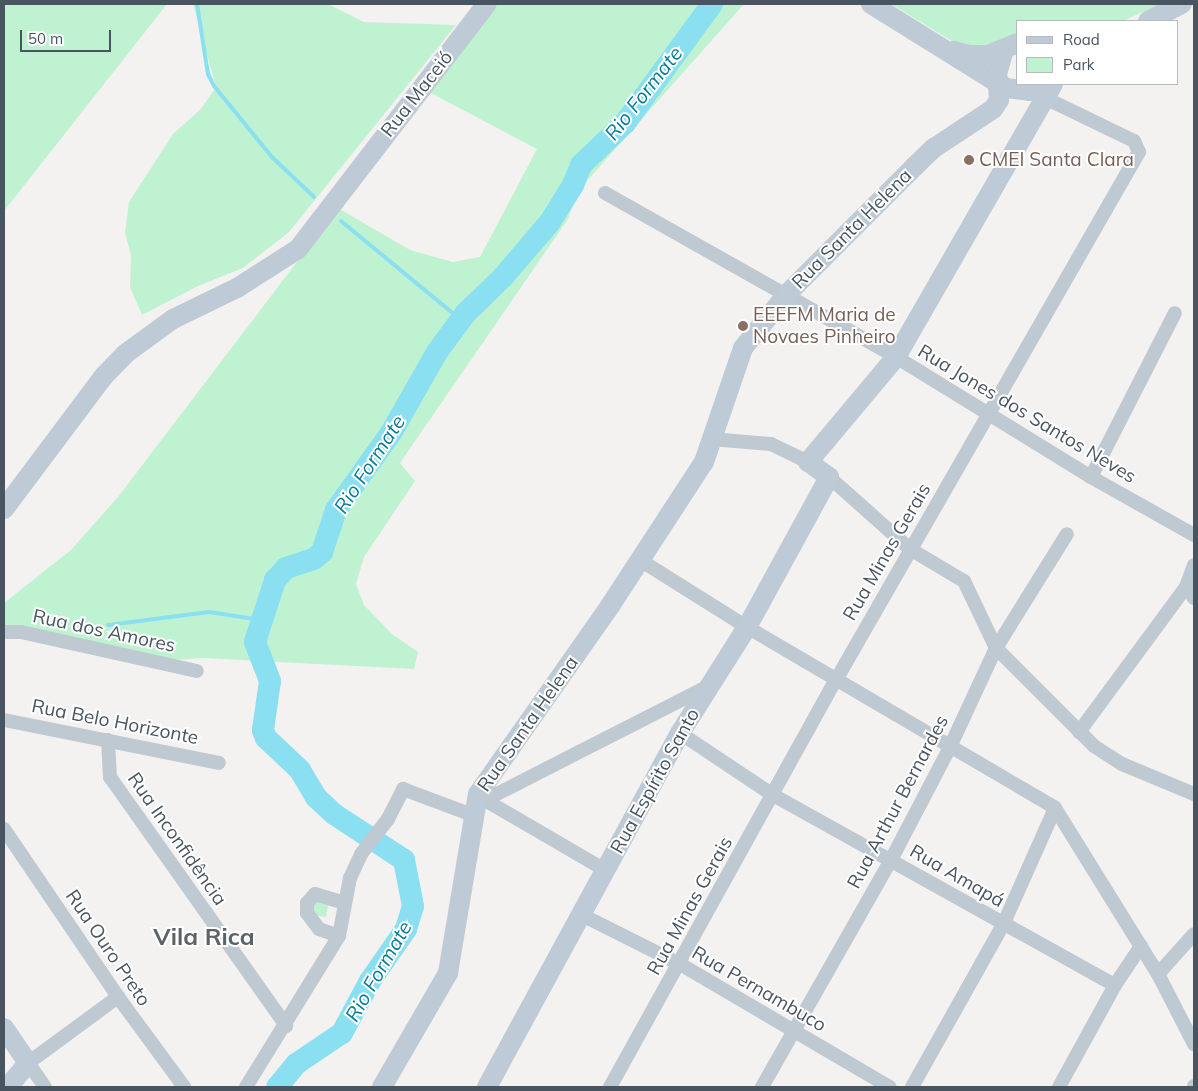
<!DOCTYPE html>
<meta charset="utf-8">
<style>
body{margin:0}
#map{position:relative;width:1198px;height:1091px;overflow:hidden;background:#f4f1f1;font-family:Mulish,sans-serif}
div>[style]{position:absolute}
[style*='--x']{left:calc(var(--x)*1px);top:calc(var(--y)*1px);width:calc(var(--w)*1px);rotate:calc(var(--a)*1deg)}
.green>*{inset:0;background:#bff2d1}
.stream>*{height:4px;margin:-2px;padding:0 2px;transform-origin:2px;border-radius:2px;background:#8adff1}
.river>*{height:22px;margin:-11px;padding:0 11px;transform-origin:11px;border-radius:11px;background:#8adff1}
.street>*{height:14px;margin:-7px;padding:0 7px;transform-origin:7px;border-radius:7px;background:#bfc9d1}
.secondary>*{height:20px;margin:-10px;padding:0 10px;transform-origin:10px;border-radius:10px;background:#becad5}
.dots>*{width:14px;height:14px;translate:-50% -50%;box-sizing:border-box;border:2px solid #fff;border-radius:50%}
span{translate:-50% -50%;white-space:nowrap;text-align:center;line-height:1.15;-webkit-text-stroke:4px #fff;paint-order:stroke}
.street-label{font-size:19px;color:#485560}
.education-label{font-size:19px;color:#785e54}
.left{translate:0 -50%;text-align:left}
.water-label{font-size:20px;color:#087b94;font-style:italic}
.district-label{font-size:24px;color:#5d6267;font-weight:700}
.frame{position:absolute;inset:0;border:5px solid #485560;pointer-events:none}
.legend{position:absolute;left:1016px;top:20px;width:162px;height:65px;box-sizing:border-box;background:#fff;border:1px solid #b6bbbf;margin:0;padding:6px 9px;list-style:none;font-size:15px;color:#485560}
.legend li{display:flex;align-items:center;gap:10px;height:25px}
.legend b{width:25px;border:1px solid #b6bbbf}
.scale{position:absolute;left:20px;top:30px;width:91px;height:22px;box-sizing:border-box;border:2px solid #485560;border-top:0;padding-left:6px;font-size:15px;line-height:18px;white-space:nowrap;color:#485560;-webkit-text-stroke:4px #fff;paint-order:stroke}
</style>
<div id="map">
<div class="green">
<i style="clip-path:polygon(4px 4px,167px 4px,4px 211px)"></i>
<i style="clip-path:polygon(193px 4px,328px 4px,364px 22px,456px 25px,289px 232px,243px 268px,198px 286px,142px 315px,130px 287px,131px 255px,125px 233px,129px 202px,173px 134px,201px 109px,216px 87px)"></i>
<i style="clip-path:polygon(496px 4px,744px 4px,577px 192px,568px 219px,400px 463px,415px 481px,364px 557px,356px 584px,364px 605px,392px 634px,418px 652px,414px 669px,203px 658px,145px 662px,4px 627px,4px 603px,71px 550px,118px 497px,338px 208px,410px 250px,453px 262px,480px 257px,537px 149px,427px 91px)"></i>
<i style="clip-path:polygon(891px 4px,1160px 4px,1123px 21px,1017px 21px,1017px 39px,999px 49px,965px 49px)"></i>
<i style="clip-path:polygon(318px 898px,329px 901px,326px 917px,314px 915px,313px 903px)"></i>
</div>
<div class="stream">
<i style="--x:197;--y:4;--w:71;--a:81.1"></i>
<i style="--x:208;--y:74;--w:13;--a:63"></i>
<i style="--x:214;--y:86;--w:92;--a:50.8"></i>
<i style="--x:272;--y:157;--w:58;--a:43.6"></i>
<i style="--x:341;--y:221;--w:156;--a:39.5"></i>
<i style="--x:108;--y:625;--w:102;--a:-7.3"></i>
<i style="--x:209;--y:612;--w:53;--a:8.7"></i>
</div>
<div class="river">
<i style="--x:277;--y:1087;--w:30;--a:-50"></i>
<i style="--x:296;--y:1064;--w:55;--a:-34"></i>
<i style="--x:342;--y:1033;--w:59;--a:-61.7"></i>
<i style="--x:370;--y:981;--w:63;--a:-55.3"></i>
<i style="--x:406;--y:929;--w:24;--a:-73"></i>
<i style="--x:413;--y:906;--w:47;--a:-101.1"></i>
<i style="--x:404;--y:860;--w:84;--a:-146.7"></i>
<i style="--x:334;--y:814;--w:25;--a:-137"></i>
<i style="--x:316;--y:797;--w:31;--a:-121"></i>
<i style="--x:300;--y:770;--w:47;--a:-136.7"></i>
<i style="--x:266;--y:738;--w:9;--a:-111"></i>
<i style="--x:263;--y:730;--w:49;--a:-81.9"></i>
<i style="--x:270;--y:681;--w:42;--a:-111"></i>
<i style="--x:255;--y:642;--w:65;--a:-72.1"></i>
<i style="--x:275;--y:580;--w:16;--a:-47"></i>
<i style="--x:286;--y:568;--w:29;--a:-18"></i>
<i style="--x:314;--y:559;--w:11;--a:-41"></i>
<i style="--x:322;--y:552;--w:44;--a:-71.6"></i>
<i style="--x:336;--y:510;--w:95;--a:-54.5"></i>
<i style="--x:391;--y:433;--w:93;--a:-60.4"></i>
<i style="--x:437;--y:352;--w:47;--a:-53.6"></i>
<i style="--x:465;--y:314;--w:53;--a:-44.2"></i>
<i style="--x:503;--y:277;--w:72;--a:-49.5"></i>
<i style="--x:550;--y:222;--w:44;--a:-58.1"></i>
<i style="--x:573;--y:185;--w:22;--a:-68"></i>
<i style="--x:581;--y:165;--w:61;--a:-43.7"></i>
<i style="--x:625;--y:123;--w:147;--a:-53.8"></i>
</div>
<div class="street">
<i style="--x:605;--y:193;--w:334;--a:29.4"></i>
<i style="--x:896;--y:357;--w:229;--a:31.6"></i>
<i style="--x:1091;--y:477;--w:118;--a:29.4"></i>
<i style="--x:711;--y:439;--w:60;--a:4.8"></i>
<i style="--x:771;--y:444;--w:41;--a:25.9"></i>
<i style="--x:829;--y:477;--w:108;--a:41.6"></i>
<i style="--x:910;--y:549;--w:63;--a:30.7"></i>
<i style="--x:964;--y:581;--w:74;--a:64.5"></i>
<i style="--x:996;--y:648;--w:139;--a:45"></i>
<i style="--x:1094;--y:746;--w:33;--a:33"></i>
<i style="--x:1122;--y:764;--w:78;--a:22.6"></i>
<i style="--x:1091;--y:477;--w:184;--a:-62.9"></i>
<i style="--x:640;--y:560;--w:126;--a:32.1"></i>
<i style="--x:747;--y:627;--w:357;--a:30.4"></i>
<i style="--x:1055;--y:808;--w:195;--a:58.2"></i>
<i style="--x:1158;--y:974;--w:79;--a:62.8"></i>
<i style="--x:1194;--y:565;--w:23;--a:110"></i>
<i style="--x:1186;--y:587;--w:14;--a:54"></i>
<i style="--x:4;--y:632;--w:17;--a:0"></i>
<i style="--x:21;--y:632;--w:180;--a:12.5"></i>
<i style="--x:4;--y:720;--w:219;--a:11.3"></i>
<i style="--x:1079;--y:732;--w:180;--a:-53.6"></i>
<i style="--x:680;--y:733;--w:112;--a:33.7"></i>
<i style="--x:773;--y:795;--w:391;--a:29.1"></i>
<i style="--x:108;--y:740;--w:37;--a:87"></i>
<i style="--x:110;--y:777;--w:305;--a:54.7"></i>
<i style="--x:478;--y:796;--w:147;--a:30.2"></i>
<i style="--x:485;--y:800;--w:251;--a:-27"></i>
<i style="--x:4;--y:829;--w:203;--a:55.8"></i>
<i style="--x:118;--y:997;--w:112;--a:53.7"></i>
<i style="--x:580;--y:914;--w:112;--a:26.6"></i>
<i style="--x:680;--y:964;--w:243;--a:30.4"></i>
<i style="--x:339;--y:936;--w:21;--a:-161"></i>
<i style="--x:319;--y:929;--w:20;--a:-127"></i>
<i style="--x:307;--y:913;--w:10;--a:-90"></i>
<i style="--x:307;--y:903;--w:12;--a:-48"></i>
<i style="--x:315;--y:894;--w:30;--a:17"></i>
<i style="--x:1158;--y:974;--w:54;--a:-48"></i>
<i style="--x:45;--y:1087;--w:29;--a:-125"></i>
<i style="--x:28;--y:1063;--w:112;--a:-36.3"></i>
<i style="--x:246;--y:1087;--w:177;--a:-58.4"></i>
<i style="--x:339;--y:936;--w:59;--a:-79.3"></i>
<i style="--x:350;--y:878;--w:26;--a:-65"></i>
<i style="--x:361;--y:854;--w:44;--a:-52.4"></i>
<i style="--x:388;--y:819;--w:34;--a:-63"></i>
<i style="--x:403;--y:789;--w:74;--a:20.6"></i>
<i style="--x:610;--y:1087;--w:466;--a:-61"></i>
<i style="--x:836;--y:680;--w:609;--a:-60.15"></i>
<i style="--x:1139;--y:152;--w:12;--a:-114"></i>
<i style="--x:1134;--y:141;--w:106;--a:-154.2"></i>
<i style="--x:762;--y:1087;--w:261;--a:-60.4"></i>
<i style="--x:891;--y:860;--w:127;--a:-62.4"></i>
<i style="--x:950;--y:747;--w:109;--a:-65.1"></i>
<i style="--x:996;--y:648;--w:134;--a:-58.1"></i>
<i style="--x:912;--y:1087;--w:186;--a:-60.7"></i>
<i style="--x:1003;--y:925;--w:128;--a:-66"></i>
<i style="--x:1059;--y:1087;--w:116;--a:-61.2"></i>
<i style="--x:1115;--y:985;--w:47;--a:-56.3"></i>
<i style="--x:1194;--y:1087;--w:1;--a:-90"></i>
</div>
<div class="secondary">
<i style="--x:871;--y:4;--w:159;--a:31.9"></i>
<i style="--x:1006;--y:88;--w:23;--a:7"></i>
<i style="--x:1029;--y:91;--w:18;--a:-22"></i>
<i style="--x:1148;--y:21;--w:38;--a:-27"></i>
<i style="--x:954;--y:51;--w:16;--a:15"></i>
<i style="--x:969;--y:55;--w:19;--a:0"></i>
<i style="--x:988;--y:55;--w:31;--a:-22"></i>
<i style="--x:4;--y:509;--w:165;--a:-53.1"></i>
<i style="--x:103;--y:377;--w:32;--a:-46"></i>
<i style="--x:125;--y:354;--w:59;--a:-36.1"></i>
<i style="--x:173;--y:319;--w:71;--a:-25.8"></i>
<i style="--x:237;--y:288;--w:72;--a:-32.6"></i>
<i style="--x:298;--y:249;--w:309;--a:-52.4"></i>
<i style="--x:4;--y:1028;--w:42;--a:55.6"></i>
<i style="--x:28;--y:1063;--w:31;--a:130"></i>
<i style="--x:382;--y:1087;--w:132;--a:-59.9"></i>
<i style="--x:448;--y:973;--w:181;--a:-80.5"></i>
<i style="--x:478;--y:794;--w:230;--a:-54.9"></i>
<i style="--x:610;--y:606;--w:172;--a:-56.9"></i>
<i style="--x:704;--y:462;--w:120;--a:-71.1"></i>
<i style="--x:743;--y:348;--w:70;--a:-50.8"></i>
<i style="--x:787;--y:294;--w:180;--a:-45"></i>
<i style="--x:914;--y:167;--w:28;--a:-44"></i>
<i style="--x:934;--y:148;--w:71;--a:-33.5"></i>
<i style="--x:993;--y:109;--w:11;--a:-56"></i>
<i style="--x:999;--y:100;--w:26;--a:-94"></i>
<i style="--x:997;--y:74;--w:25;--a:-74"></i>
<i style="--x:487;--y:1087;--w:403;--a:-61.4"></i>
<i style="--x:680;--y:733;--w:125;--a:-57.7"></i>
<i style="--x:747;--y:627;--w:171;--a:-61.3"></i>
<i style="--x:829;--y:477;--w:26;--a:-144"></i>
<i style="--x:808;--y:462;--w:137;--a:-50"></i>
<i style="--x:896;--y:357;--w:315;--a:-60.1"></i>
</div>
<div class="dots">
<i style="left:969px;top:160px;background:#8d6e63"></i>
<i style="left:743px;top:326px;background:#8d6e63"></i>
</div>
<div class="street-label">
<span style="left:417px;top:94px;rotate:-52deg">Rua Maceió</span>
<span style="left:852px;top:229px;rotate:-45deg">Rua Santa Helena</span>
<span style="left:1027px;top:414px;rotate:31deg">Rua Jones dos Santos Neves</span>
<span style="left:887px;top:552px;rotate:-60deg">Rua Minas Gerais</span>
<span style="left:104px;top:631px;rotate:12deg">Rua dos Amores</span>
<span style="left:115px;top:722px;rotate:11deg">Rua Belo Horizonte</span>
<span style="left:528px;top:724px;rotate:-55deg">Rua Santa Helena</span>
<span style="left:655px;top:781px;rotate:-61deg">Rua Espírito Santo</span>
<span style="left:898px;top:802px;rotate:-62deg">Rua Arthur Bernardes</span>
<span style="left:177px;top:839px;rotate:55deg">Rua Inconfidência</span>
<span style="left:957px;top:876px;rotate:30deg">Rua Amapá</span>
<span style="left:690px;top:906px;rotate:-61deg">Rua Minas Gerais</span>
<span style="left:108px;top:948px;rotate:56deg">Rua Ouro Preto</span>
<span style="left:759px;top:989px;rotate:30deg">Rua Pernambuco</span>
</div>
<div class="education-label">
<span class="left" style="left:979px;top:160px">CMEI Santa Clara</span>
<span class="left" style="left:753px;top:326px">EEEFM Maria de<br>Novaes Pinheiro</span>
</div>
<div class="water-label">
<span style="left:643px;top:93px;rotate:-52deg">Rio Formate</span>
<span style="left:369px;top:464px;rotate:-57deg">Rio Formate</span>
<span style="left:378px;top:971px;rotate:-60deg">Rio Formate</span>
</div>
<div class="district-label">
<span style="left:204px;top:937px">Vila Rica</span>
</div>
<div class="frame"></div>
<ul class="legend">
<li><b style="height:6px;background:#becad5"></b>Road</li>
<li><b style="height:14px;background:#bff2d1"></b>Park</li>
</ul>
<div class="scale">50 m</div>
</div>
